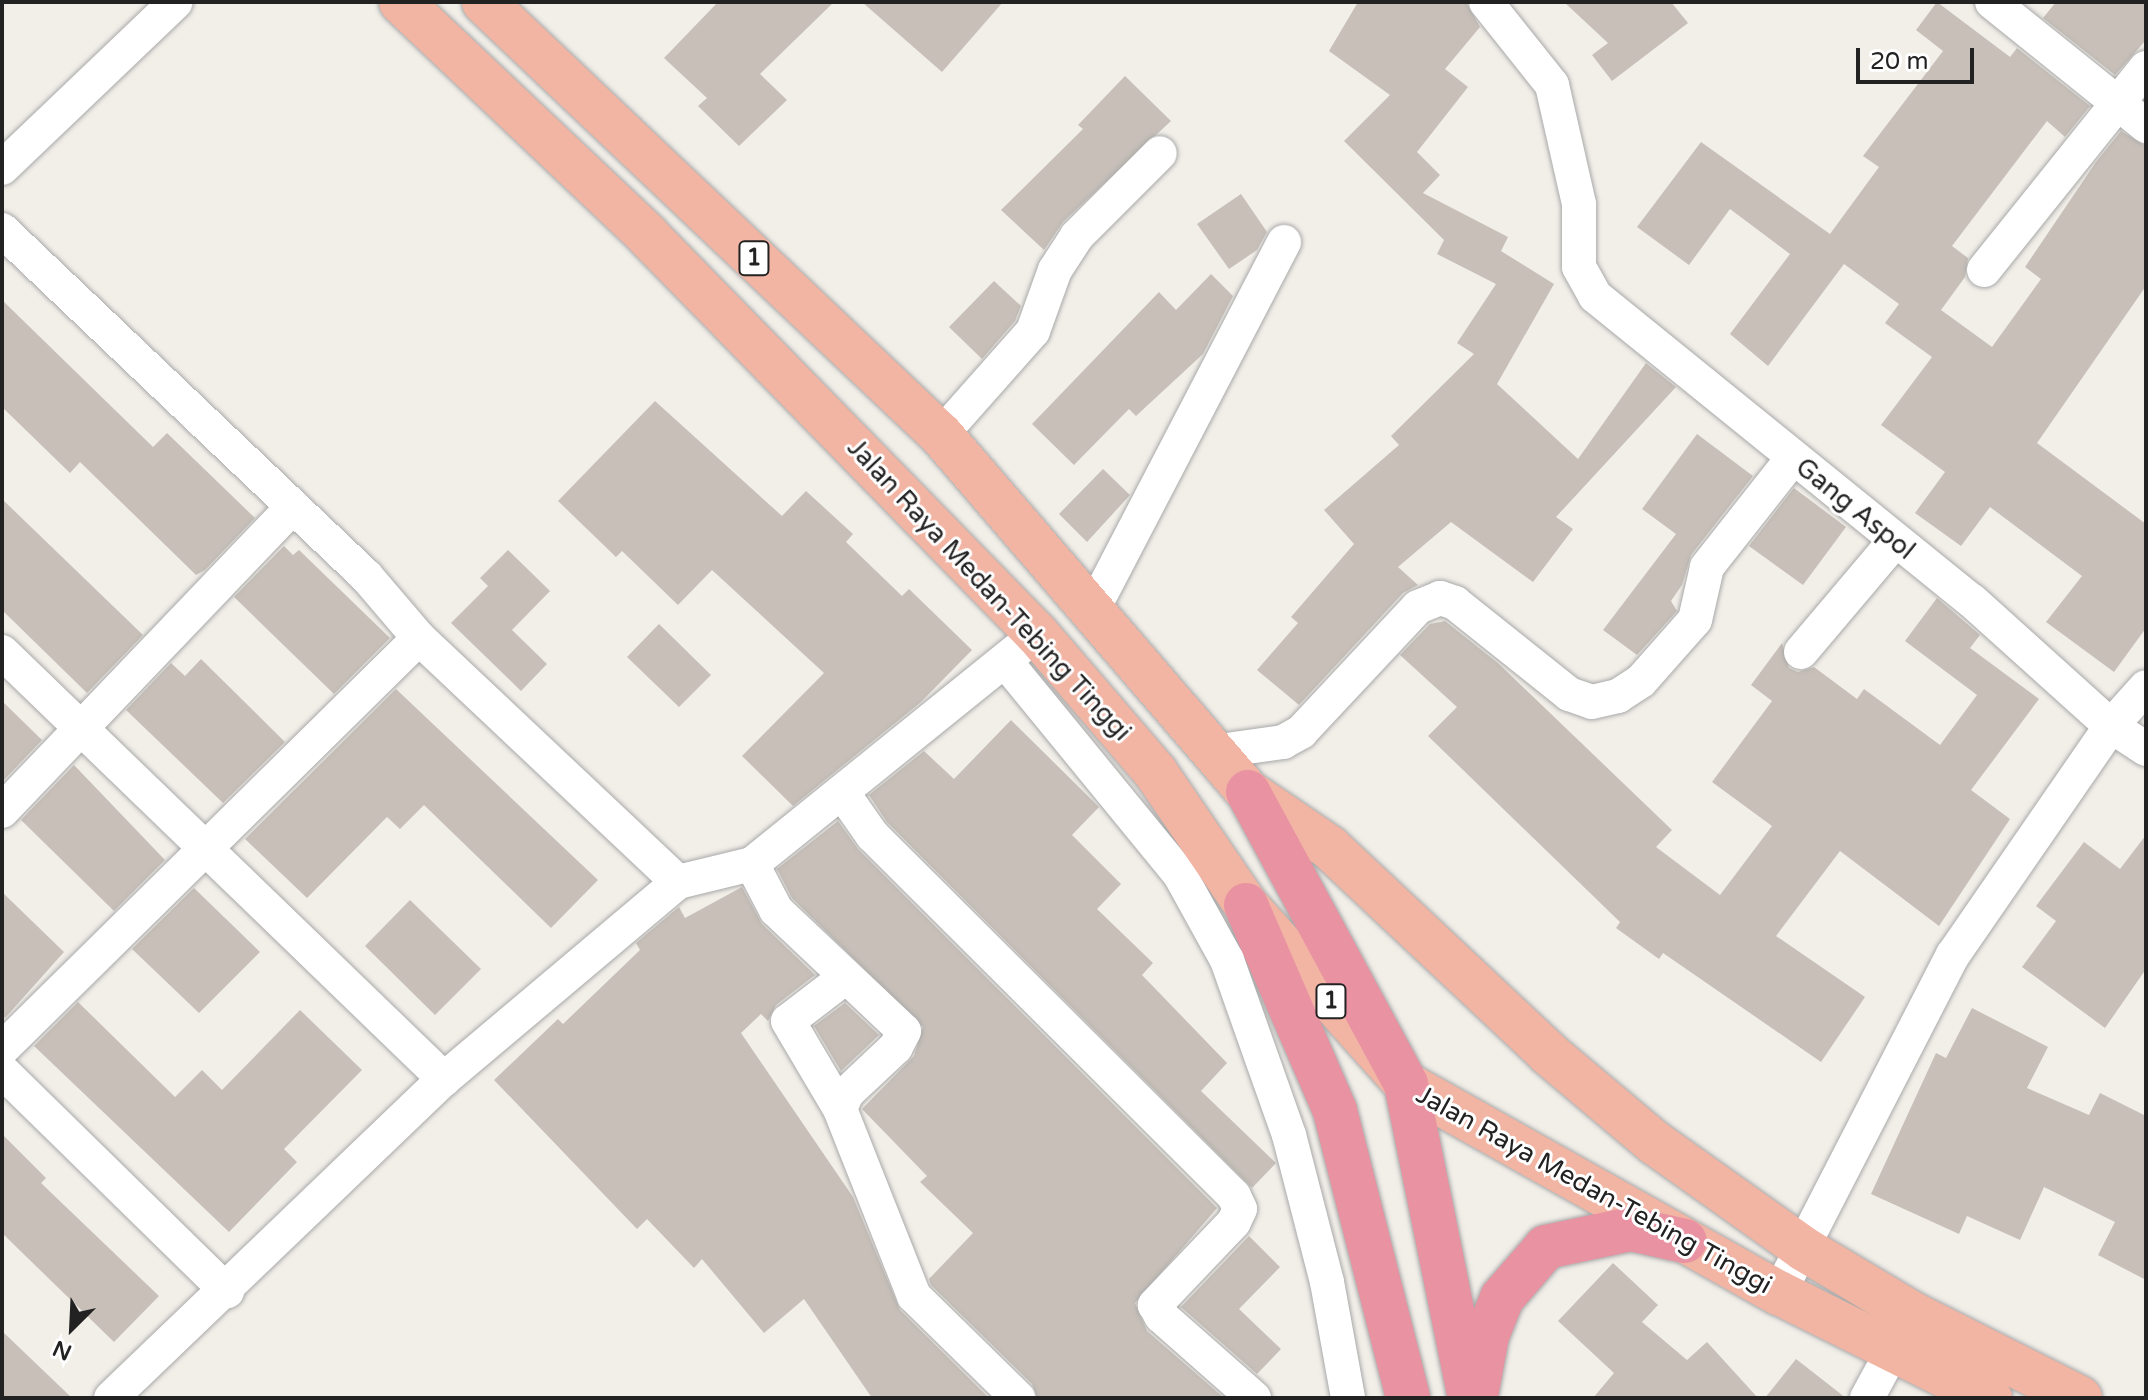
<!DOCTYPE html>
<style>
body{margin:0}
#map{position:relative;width:2148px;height:1400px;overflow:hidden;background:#f2efe9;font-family:"Varela Round",sans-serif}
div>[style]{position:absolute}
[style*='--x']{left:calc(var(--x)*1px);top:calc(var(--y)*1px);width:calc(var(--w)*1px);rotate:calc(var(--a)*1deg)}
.building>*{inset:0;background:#c7bfb8}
.roads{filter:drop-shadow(0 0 2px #a9a9a9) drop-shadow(0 0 2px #a9a9a9)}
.minor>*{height:34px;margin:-17px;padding:0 17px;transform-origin:17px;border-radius:17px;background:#fff}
.trunk>*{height:44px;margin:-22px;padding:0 22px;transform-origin:22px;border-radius:22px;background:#f2b4a3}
.motorway>*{height:44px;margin:-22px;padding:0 22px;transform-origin:22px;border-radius:22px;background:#e892a2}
span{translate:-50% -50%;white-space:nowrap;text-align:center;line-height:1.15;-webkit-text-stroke:6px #fff;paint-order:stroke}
.shield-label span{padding:2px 6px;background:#fff;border:2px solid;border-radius:6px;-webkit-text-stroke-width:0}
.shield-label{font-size:24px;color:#222;font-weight:700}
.street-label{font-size:26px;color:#222}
.frame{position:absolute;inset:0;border:4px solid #222;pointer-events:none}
.north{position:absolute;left:32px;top:1288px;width:80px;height:80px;-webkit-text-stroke:6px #fff;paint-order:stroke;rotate:204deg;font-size:22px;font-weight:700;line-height:32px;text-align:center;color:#222}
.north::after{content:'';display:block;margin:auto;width:28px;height:36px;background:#222;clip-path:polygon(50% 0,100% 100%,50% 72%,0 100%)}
.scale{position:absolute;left:1856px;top:48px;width:118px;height:36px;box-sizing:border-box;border:4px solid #222;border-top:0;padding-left:10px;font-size:24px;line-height:28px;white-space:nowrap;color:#222;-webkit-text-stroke:6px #fff;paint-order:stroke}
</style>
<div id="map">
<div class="building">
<i style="clip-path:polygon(718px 2px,834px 2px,760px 74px,787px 100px,739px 146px,698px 106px,707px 98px,664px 58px)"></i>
<i style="clip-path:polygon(862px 2px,1003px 2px,942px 72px)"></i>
<i style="clip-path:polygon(1358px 2px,1466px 2px,1480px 27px,1445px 69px,1468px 87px,1417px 152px,1440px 175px,1423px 193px,1508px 237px,1501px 251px,1554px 284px,1497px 384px,1578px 459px,1646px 363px,1676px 387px,1556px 517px,1573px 529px,1533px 582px,1451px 522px,1398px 567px,1418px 585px,1403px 593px,1299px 705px,1257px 670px,1298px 623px,1291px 617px,1354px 544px,1324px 510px,1399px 445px,1391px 436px,1474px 354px,1457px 343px,1496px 284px,1437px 254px,1444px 240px,1344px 141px,1390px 95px,1329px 51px)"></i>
<i style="clip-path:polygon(1564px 2px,1671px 2px,1688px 23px,1612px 81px,1592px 55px,1608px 43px)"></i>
<i style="clip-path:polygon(1937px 2px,2010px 57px,2017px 48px,2090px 106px,2065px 137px,2047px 121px,1952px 246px,1968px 258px,1965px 277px,1941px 310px,1992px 347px,2041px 279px,2025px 267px,2096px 162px,2121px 131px,2146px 146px,2146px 286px,2037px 443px,2146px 524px,2146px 628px,2114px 672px,2046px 622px,2082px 576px,1990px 507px,1961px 546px,1915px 513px,1945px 472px,1881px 425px,1932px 357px,1885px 323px,1899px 304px,1844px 264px,1768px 366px,1730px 334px,1790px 254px,1730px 209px,1689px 265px,1637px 227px,1701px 142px,1830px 234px,1879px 167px,1863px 156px,1943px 51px,1916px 30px)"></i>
<i style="clip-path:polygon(2056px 2px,2146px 2px,2146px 40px,2115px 75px,2043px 18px)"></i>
<i style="clip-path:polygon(1125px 76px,1171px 121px,1063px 222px,1044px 250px,1001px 210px,1083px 129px,1078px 125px)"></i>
<i style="clip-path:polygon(1241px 194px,1267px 232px,1257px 250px,1229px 269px,1197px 224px)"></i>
<i style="clip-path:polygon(1211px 274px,1233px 296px,1203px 354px,1136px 416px,1129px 409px,1074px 465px,1032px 424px,1159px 292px,1176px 310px)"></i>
<i style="clip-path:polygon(994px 281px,1021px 306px,1015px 321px,982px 359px,949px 327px)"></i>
<i style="clip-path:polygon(2px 300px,153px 447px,167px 433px,255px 518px,205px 570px,196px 575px,80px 462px,70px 473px,2px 407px)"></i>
<i style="clip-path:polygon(655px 401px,782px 516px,806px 491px,853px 534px,846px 542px,902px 596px,909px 589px,972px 650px,921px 702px,793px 806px,742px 756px,824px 673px,712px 570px,678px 605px,622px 551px,616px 557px,558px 501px)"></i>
<i style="clip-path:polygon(1697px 434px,1753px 476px,1691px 555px,1682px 585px,1671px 601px,1677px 611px,1637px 655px,1603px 630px,1676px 534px,1642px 509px)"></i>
<i style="clip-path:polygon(1103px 469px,1130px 495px,1087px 542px,1059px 514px)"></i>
<i style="clip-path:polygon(1794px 488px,1846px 527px,1803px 585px,1749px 546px)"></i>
<i style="clip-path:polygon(2px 499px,143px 635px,87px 693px,2px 610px)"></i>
<i style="clip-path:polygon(284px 546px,293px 555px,299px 550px,390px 638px,334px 694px,234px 597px)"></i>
<i style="clip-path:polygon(508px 550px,550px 591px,512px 630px,547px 664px,521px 691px,451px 623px,488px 586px,480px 578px)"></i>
<i style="clip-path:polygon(1937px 598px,1980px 635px,1970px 648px,2039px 699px,1971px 790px,2010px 819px,1939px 926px,1840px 851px,1776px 936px,1865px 997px,1821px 1062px,1663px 953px,1659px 959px,1616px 928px,1620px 922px,1428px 736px,1457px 707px,1400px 655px,1430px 624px,1445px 621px,1499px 664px,1672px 830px,1656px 847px,1720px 895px,1772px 826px,1712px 782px,1772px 701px,1751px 685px,1782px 643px,1789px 668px,1798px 672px,1814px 667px,1857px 699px,1864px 689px,1940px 745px,1977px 695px,1905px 641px)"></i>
<i style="clip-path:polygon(659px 624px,711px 675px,679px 707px,627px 657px)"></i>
<i style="clip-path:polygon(201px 659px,285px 742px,223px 803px,126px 710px,171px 663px,185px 676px)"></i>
<i style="clip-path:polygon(396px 689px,598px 880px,551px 928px,424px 805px,400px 829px,387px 817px,307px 898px,245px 839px)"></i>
<i style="clip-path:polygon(2px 701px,42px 740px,2px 782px)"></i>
<i style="clip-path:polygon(1011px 720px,1099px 807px,1072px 835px,1121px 884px,1097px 909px,1153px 963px,1142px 975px,1227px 1063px,1201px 1091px,1276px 1163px,1252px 1188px,887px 822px,869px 795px,924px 751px,954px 779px)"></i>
<i style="clip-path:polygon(74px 765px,165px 860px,114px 911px,21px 820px)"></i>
<i style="clip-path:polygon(838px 821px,858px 849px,1217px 1208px,1135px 1303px,1147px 1331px,1224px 1398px,1037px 1398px,1032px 1384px,931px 1285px,929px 1279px,973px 1233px,920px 1182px,927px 1176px,862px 1109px,914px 1056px,923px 1027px,792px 898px,777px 869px)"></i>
<i style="clip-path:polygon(2146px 835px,2146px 969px,2105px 1028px,2022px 967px,2056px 921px,2036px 906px,2084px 842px,2120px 869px)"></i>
<i style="clip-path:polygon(742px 887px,762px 924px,815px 975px,776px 1005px,768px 1021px,761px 1014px,741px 1033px,853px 1197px,900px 1310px,989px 1398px,872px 1398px,804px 1299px,764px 1333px,702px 1259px,694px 1268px,647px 1219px,637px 1229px,494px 1080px,558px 1019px,563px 1024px,640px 950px,636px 943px,679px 907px,685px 918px)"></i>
<i style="clip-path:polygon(194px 888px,260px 952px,199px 1013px,132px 949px)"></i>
<i style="clip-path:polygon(2px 892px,64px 952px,5px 1018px,2px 1014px)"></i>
<i style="clip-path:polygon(410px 900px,481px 969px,435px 1015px,365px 946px)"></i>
<i style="clip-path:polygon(78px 1002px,175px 1097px,202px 1070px,222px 1090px,300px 1010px,362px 1070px,284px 1149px,297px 1162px,229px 1232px,34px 1046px)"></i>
<i style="clip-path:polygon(845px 1003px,879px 1035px,841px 1071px,814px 1026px)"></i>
<i style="clip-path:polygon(1972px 1008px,2048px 1047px,2027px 1088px,2089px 1115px,2100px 1093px,2146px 1116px,2146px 1280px,2098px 1255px,2115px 1222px,2044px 1187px,2020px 1240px,1967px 1216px,1959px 1234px,1871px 1194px,1936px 1053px,1946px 1058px)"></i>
<i style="clip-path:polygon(2px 1134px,46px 1178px,41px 1183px,159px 1296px,114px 1342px,2px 1233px)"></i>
<i style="clip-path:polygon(1249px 1236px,1280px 1267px,1239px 1309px,1281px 1349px,1257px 1374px,1181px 1307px)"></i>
<i style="clip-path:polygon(1613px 1263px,1658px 1305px,1642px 1322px,1687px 1360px,1707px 1342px,1758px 1398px,1593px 1398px,1614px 1373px,1558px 1321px)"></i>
<i style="clip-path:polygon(2px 1331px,72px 1398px,2px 1398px)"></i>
<i style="clip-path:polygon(1796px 1359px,1846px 1398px,1765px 1398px)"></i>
</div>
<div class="roads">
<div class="minor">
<i style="--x:1486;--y:2;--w:106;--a:51.5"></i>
<i style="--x:1552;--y:85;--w:122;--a:77.2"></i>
<i style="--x:1579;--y:204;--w:63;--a:90"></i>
<i style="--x:1579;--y:267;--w:33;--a:61"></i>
<i style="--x:1595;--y:296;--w:484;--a:39"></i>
<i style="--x:1971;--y:600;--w:188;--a:42"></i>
<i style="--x:2111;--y:726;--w:42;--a:33.3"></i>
<i style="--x:1992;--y:2;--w:198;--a:38.8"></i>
<i style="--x:2;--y:168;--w:240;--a:-43.7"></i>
<i style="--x:2;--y:230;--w:502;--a:43.55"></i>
<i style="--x:366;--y:576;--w:82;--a:49.5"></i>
<i style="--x:419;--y:638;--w:356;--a:43.3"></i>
<i style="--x:1984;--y:270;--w:259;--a:-51.3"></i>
<i style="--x:941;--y:435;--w:139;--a:-48.5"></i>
<i style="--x:1033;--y:331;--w:65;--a:-70.2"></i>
<i style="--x:1055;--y:270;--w:40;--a:-57.1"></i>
<i style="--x:1077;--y:236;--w:117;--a:-45"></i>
<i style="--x:1092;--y:611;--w:416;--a:-62.5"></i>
<i style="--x:2;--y:652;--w:615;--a:44.01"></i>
<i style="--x:1801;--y:652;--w:144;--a:-49.8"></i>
<i style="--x:1005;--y:661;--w:276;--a:50.7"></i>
<i style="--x:1180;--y:875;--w:97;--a:61.1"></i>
<i style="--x:1227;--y:960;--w:186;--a:70.5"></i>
<i style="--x:1289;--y:1135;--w:152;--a:75.5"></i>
<i style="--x:1327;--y:1282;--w:118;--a:79.7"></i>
<i style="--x:1212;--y:752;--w:72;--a:-8"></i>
<i style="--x:1283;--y:742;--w:21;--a:-29"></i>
<i style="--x:1301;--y:732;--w:171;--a:-46.9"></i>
<i style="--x:1418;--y:607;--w:24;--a:-22"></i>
<i style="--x:1440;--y:598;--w:16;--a:18"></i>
<i style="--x:1455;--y:603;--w:146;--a:38.6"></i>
<i style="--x:1569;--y:694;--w:24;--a:19"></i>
<i style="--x:1592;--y:702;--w:27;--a:-13"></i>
<i style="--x:1618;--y:696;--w:27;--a:-33"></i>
<i style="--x:1641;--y:681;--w:81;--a:-48.5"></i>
<i style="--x:1695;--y:620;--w:54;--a:-77.2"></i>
<i style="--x:1707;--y:567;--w:137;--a:-51.8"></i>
<i style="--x:844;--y:795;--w:49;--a:55"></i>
<i style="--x:872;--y:835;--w:511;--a:44.92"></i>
<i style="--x:1234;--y:1196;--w:14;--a:65"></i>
<i style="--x:1240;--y:1209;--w:14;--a:115"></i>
<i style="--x:1234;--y:1222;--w:115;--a:133.6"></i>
<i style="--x:1155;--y:1305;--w:13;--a:61"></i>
<i style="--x:1161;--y:1316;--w:124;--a:41.4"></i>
<i style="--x:2;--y:811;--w:421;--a:-46.3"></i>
<i style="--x:752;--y:864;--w:52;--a:62.4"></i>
<i style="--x:776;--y:910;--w:176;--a:43.4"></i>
<i style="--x:904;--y:1031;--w:18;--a:117"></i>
<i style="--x:896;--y:1047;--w:67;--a:136.8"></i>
<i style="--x:847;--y:1093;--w:17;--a:114"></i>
<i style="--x:843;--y:979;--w:69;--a:142.6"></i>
<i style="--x:788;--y:1021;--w:102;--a:59.4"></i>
<i style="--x:840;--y:1109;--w:201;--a:68.4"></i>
<i style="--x:914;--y:1296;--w:146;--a:44.4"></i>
<i style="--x:2;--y:1049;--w:585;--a:-44.58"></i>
<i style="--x:2;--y:1071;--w:315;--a:44.4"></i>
<i style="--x:1779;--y:1293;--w:380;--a:-62.8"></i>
<i style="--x:1953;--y:955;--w:278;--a:-55.4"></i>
<i style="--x:2111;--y:726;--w:52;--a:-48.1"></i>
<i style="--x:111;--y:1398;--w:461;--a:-43.8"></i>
<i style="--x:444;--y:1079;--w:306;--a:-40.1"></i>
<i style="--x:678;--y:882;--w:76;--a:-13.7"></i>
<i style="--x:752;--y:864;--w:366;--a:-38.9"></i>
<i style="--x:1867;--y:1398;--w:80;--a:-61.5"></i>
</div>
<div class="trunk">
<i style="--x:401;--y:2;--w:339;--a:43.4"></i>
<i style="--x:647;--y:235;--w:558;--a:45.65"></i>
<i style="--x:1037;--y:634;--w:183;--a:49.4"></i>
<i style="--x:1156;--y:773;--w:160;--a:55.7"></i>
<i style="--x:1246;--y:905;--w:240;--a:48.2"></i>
<i style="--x:1406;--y:1084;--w:428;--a:29.3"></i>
<i style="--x:1779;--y:1293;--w:236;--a:26.5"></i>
<i style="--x:484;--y:2;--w:630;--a:43.46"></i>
<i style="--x:941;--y:435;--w:471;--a:49.3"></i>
<i style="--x:1248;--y:792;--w:98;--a:34.2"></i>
<i style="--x:1329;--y:847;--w:301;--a:43.2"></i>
<i style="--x:1548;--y:1053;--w:140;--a:40.1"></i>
<i style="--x:1655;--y:1143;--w:183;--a:35.4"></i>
<i style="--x:1804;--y:1249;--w:127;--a:30.8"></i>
<i style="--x:1913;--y:1314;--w:187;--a:26.7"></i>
</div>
<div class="motorway">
<i style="--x:1248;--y:792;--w:332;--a:61.6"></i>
<i style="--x:1406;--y:1084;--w:320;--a:78.5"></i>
<i style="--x:1246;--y:905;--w:224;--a:66.6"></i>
<i style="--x:1335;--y:1111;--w:296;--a:75.7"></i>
<i style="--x:1477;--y:1390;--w:55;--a:-79.5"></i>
<i style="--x:1487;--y:1336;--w:41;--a:-68.5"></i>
<i style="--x:1502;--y:1298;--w:67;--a:-49.2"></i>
<i style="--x:1546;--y:1247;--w:87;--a:-12"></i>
<i style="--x:1631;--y:1229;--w:55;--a:12.5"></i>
</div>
</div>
<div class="shield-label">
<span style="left:754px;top:258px">1</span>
<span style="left:1331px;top:1001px">1</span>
</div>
<div class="street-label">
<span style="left:1855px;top:509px;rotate:39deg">Gang Aspol</span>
<span style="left:989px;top:590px;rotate:47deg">Jalan Raya Medan-Tebing Tinggi</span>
<span style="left:1594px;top:1190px;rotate:29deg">Jalan Raya Medan-Tebing Tinggi</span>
</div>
<div class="frame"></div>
<div class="north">N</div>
<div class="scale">20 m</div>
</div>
